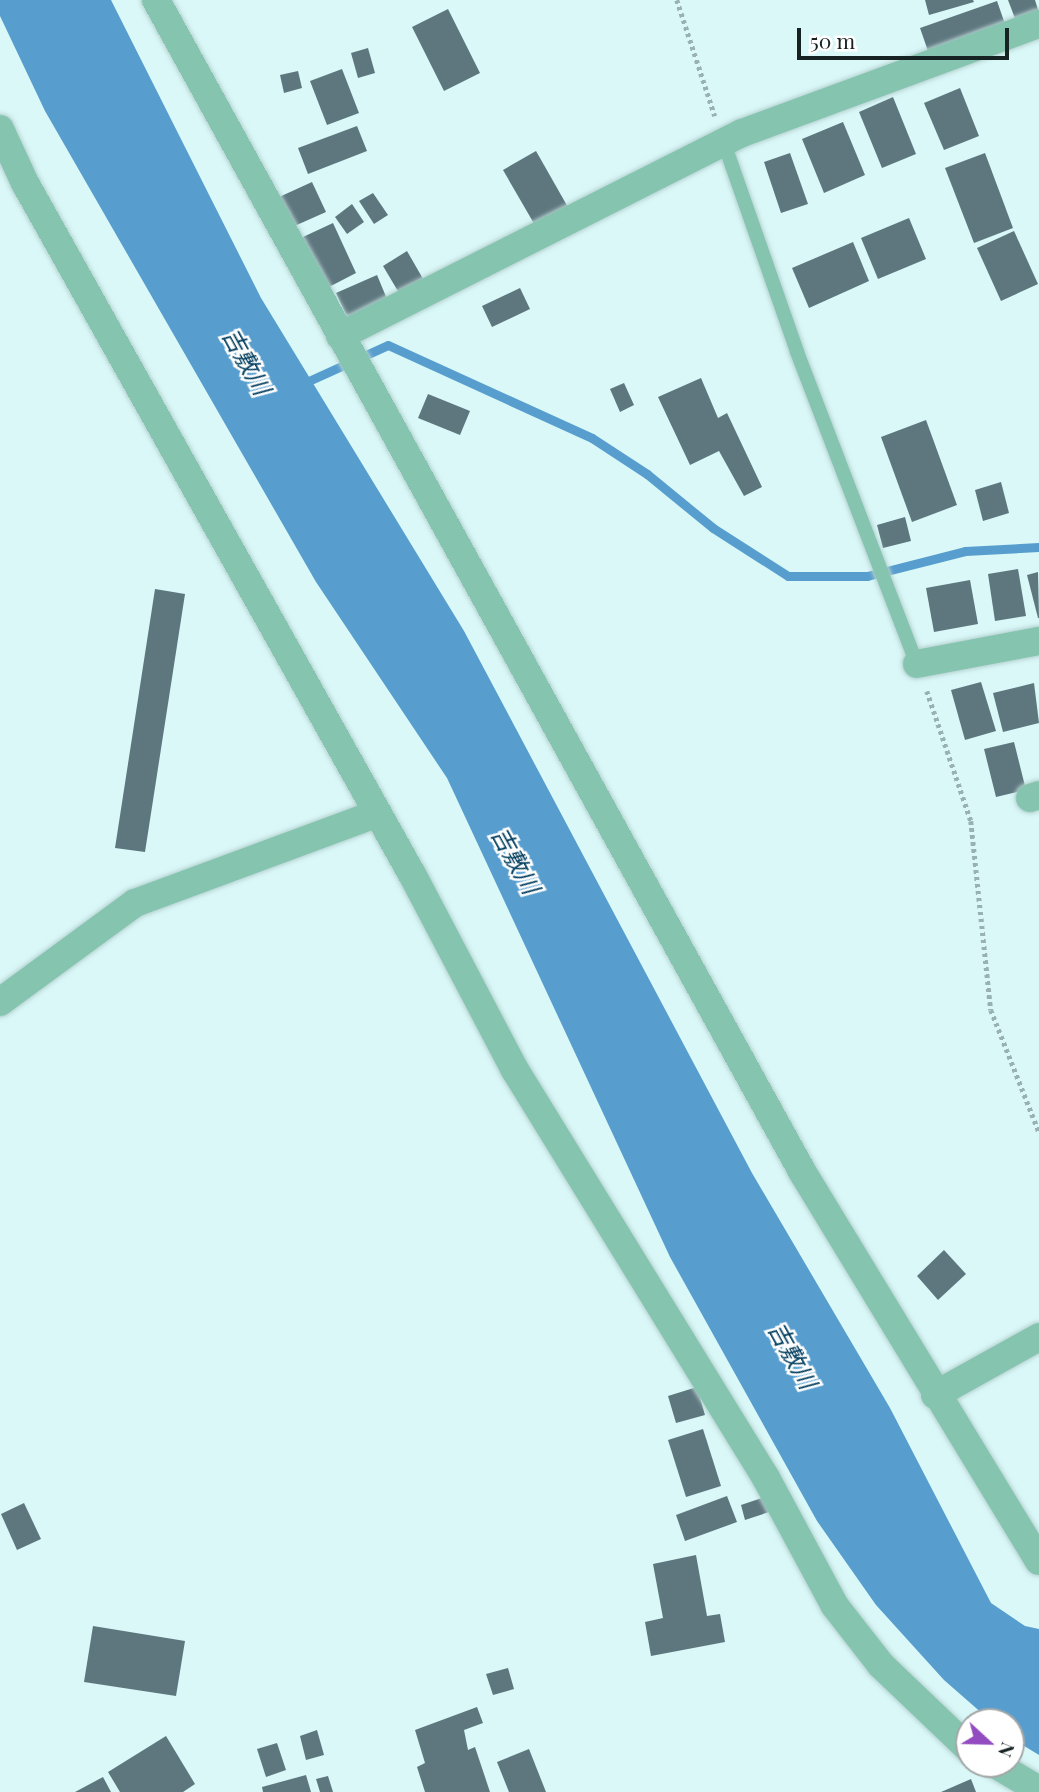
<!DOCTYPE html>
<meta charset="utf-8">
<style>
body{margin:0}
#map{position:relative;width:1039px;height:1792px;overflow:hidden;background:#d9f8f7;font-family:"Playfair Display","Noto Sans JP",serif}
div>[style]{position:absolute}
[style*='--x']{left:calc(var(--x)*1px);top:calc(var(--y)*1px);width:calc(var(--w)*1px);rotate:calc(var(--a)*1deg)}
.water>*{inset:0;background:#579ecf}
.stream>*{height:9px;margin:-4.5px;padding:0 4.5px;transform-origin:4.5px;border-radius:4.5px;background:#579ecf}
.building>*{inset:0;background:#5e777f}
.path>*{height:4.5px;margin-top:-2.25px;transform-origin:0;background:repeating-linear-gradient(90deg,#99b2b1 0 3.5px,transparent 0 7px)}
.roads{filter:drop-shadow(0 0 2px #b6d1d1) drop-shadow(0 0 2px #b6d1d1)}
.service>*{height:14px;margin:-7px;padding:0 7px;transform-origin:7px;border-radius:7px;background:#85c5af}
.minor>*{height:28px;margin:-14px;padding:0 14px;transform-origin:14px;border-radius:14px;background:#85c5af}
span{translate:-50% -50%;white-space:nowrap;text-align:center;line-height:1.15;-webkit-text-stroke:5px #fff;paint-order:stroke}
.water-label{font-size:24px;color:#023e5f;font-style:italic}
.north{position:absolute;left:955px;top:1708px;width:70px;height:70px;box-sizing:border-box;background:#fff;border:2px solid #a2a7a7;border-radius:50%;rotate:112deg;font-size:19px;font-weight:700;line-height:28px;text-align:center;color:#172222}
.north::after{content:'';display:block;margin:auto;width:24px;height:32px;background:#934cc0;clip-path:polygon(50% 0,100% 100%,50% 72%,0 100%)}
.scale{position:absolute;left:797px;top:28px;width:212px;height:32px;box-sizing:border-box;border:4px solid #172222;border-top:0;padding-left:9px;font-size:21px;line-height:24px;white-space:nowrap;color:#172222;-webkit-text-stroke:5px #fff;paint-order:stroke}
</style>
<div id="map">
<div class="water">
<i style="clip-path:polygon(0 0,111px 0,261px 298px,464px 631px,752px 1173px,890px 1408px,991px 1603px,1025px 1626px,1039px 1629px,1039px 1755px,1011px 1738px,1011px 1722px,992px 1722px,944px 1680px,876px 1605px,817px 1521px,670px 1257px,447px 778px,316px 582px,45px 111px,0 16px)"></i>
</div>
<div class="stream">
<i style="--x:302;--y:384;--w:94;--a:-24.4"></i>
<i style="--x:388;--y:345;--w:224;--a:24.5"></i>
<i style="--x:592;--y:438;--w:66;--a:33.2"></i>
<i style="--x:647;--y:474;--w:85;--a:39.3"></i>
<i style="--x:713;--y:528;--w:89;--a:32.6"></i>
<i style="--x:788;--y:576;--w:79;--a:0"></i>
<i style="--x:867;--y:576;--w:101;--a:-14.3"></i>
<i style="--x:965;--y:551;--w:74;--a:-3.1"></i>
</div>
<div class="building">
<i style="clip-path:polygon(925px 0,973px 0,974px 2px,929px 15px)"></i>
<i style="clip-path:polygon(1008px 0,1035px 0,1039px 13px,1016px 21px)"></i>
<i style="clip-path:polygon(997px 1px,1005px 24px,928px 51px,920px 28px)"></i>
<i style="clip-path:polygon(448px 9px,480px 73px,444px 91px,412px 27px)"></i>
<i style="clip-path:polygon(368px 48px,375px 73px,358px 78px,351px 53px)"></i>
<i style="clip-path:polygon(342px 69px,359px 113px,327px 125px,310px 81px)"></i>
<i style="clip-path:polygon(298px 71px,302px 88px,284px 93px,280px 75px)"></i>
<i style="clip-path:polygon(960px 88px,979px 136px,944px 150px,924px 103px)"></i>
<i style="clip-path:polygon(893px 97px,916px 154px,882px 168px,859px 112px)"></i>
<i style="clip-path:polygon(843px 122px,865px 175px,824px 193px,802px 139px)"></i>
<i style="clip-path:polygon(357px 126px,367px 151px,308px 174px,298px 148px)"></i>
<i style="clip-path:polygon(536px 151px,569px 209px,536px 227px,503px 170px)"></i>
<i style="clip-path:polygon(790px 153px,808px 204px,781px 213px,764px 162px)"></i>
<i style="clip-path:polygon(985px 153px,1013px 228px,974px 243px,945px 168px)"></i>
<i style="clip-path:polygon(312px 182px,326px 212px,290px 228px,277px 198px)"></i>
<i style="clip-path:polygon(373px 193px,388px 215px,374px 224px,359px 201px)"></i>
<i style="clip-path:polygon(352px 204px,364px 222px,347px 234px,335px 217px)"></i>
<i style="clip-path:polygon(909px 218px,926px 259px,878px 279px,861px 238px)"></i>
<i style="clip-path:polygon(333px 223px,356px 273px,327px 288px,303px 237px)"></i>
<i style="clip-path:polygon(1014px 231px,1038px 284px,1001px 301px,977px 248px)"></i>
<i style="clip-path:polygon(853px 242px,869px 281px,809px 308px,792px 268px)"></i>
<i style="clip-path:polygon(407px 251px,426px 284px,402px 298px,383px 266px)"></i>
<i style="clip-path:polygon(377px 275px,387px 299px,347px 317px,336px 293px)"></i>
<i style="clip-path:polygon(520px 288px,530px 309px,492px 327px,482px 306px)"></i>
<i style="clip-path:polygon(701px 378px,718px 418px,727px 413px,762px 487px,744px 496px,719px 451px,690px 465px,658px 397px)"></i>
<i style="clip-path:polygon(624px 383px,634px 405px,620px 412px,610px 389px)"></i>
<i style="clip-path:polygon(428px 394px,470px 411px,460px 435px,418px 418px)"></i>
<i style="clip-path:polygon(926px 420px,957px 505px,912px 522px,881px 437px)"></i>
<i style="clip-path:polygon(1001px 482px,1009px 513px,983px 521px,975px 490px)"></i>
<i style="clip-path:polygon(905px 517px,911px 541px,883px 548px,877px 525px)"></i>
<i style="clip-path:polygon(1018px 569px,1026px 616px,995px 621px,988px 574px)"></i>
<i style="clip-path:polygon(1038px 572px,1039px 618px,1038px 618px,1027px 575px)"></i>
<i style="clip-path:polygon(970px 580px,978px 624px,934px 632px,926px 588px)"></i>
<i style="clip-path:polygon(155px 589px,185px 594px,145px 852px,115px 848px)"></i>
<i style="clip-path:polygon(981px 682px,996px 731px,965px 740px,951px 690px)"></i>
<i style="clip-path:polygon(1034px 683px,1039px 723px,1003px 732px,993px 693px)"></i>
<i style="clip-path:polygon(1014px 742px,1026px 790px,996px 797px,984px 749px)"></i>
<i style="clip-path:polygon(944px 1250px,966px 1274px,938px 1300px,917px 1276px)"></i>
<i style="clip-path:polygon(697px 1387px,705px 1415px,676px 1423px,668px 1396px)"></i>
<i style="clip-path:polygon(703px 1429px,721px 1486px,686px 1497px,668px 1440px)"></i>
<i style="clip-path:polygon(727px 1496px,737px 1522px,685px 1541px,676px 1515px)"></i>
<i style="clip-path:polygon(765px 1497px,769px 1512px,745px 1520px,741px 1505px)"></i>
<i style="clip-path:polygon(24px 1503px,41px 1539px,17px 1550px,1px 1514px)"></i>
<i style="clip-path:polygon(696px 1555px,707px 1616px,720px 1614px,725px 1642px,651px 1656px,645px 1622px,663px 1618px,653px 1564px)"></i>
<i style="clip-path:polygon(93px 1626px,185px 1641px,176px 1696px,84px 1682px)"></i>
<i style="clip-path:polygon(508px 1668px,514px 1689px,493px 1695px,486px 1674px)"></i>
<i style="clip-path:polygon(477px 1707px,483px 1723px,464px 1730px,468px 1750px,475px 1747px,490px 1792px,425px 1792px,417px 1767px,425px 1763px,415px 1730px)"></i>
<i style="clip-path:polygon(317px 1730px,324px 1755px,306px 1760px,300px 1736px)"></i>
<i style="clip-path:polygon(166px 1736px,195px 1784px,183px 1792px,120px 1792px,108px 1772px)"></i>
<i style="clip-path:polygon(277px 1743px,286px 1770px,266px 1777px,257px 1749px)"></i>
<i style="clip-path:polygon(529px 1749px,546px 1792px,509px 1792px,497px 1762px)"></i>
<i style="clip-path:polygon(306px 1775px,311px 1792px,263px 1792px,262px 1787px)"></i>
<i style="clip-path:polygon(328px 1776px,333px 1792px,320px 1792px,316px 1779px)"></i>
<i style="clip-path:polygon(103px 1777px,111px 1792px,75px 1792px)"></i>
<i style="clip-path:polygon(971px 1779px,976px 1792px,941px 1792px)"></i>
</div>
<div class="path">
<i style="--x:677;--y:0;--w:122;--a:71.9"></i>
<i style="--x:927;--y:691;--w:137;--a:71.3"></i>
<i style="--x:971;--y:821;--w:190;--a:84"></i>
<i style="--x:991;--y:1010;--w:131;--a:68.5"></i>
</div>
<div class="roads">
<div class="service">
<i style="--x:724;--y:143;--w:221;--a:70.7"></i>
<i style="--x:797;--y:352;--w:334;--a:69"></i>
</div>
<div class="minor">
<i style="--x:156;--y:0;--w:1340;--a:61.12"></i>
<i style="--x:803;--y:1173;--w:454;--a:58.7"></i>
<i style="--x:0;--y:129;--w:60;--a:65.2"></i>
<i style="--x:25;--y:183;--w:794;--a:60.76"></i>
<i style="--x:413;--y:876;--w:219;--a:62.3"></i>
<i style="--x:515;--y:1070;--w:479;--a:58.4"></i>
<i style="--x:766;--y:1478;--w:145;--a:61.7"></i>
<i style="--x:835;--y:1606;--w:75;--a:52.1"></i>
<i style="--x:881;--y:1665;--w:122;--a:43.7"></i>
<i style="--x:340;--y:336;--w:450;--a:-26.8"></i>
<i style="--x:742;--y:133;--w:316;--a:-20.2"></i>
<i style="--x:917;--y:664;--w:124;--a:-10.7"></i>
<i style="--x:1030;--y:798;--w:9;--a:-18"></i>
<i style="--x:0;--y:1002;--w:167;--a:-36.3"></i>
<i style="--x:135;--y:903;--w:256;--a:-20.3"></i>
<i style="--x:935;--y:1395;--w:119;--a:-29.1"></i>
<i style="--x:995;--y:1764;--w:51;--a:30.6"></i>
</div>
</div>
<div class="water-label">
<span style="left:247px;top:361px;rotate:61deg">吉敷川</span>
<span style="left:516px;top:860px;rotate:61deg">吉敷川</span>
<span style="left:793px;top:1355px;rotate:61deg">吉敷川</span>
</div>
<div class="north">N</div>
<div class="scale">50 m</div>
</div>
